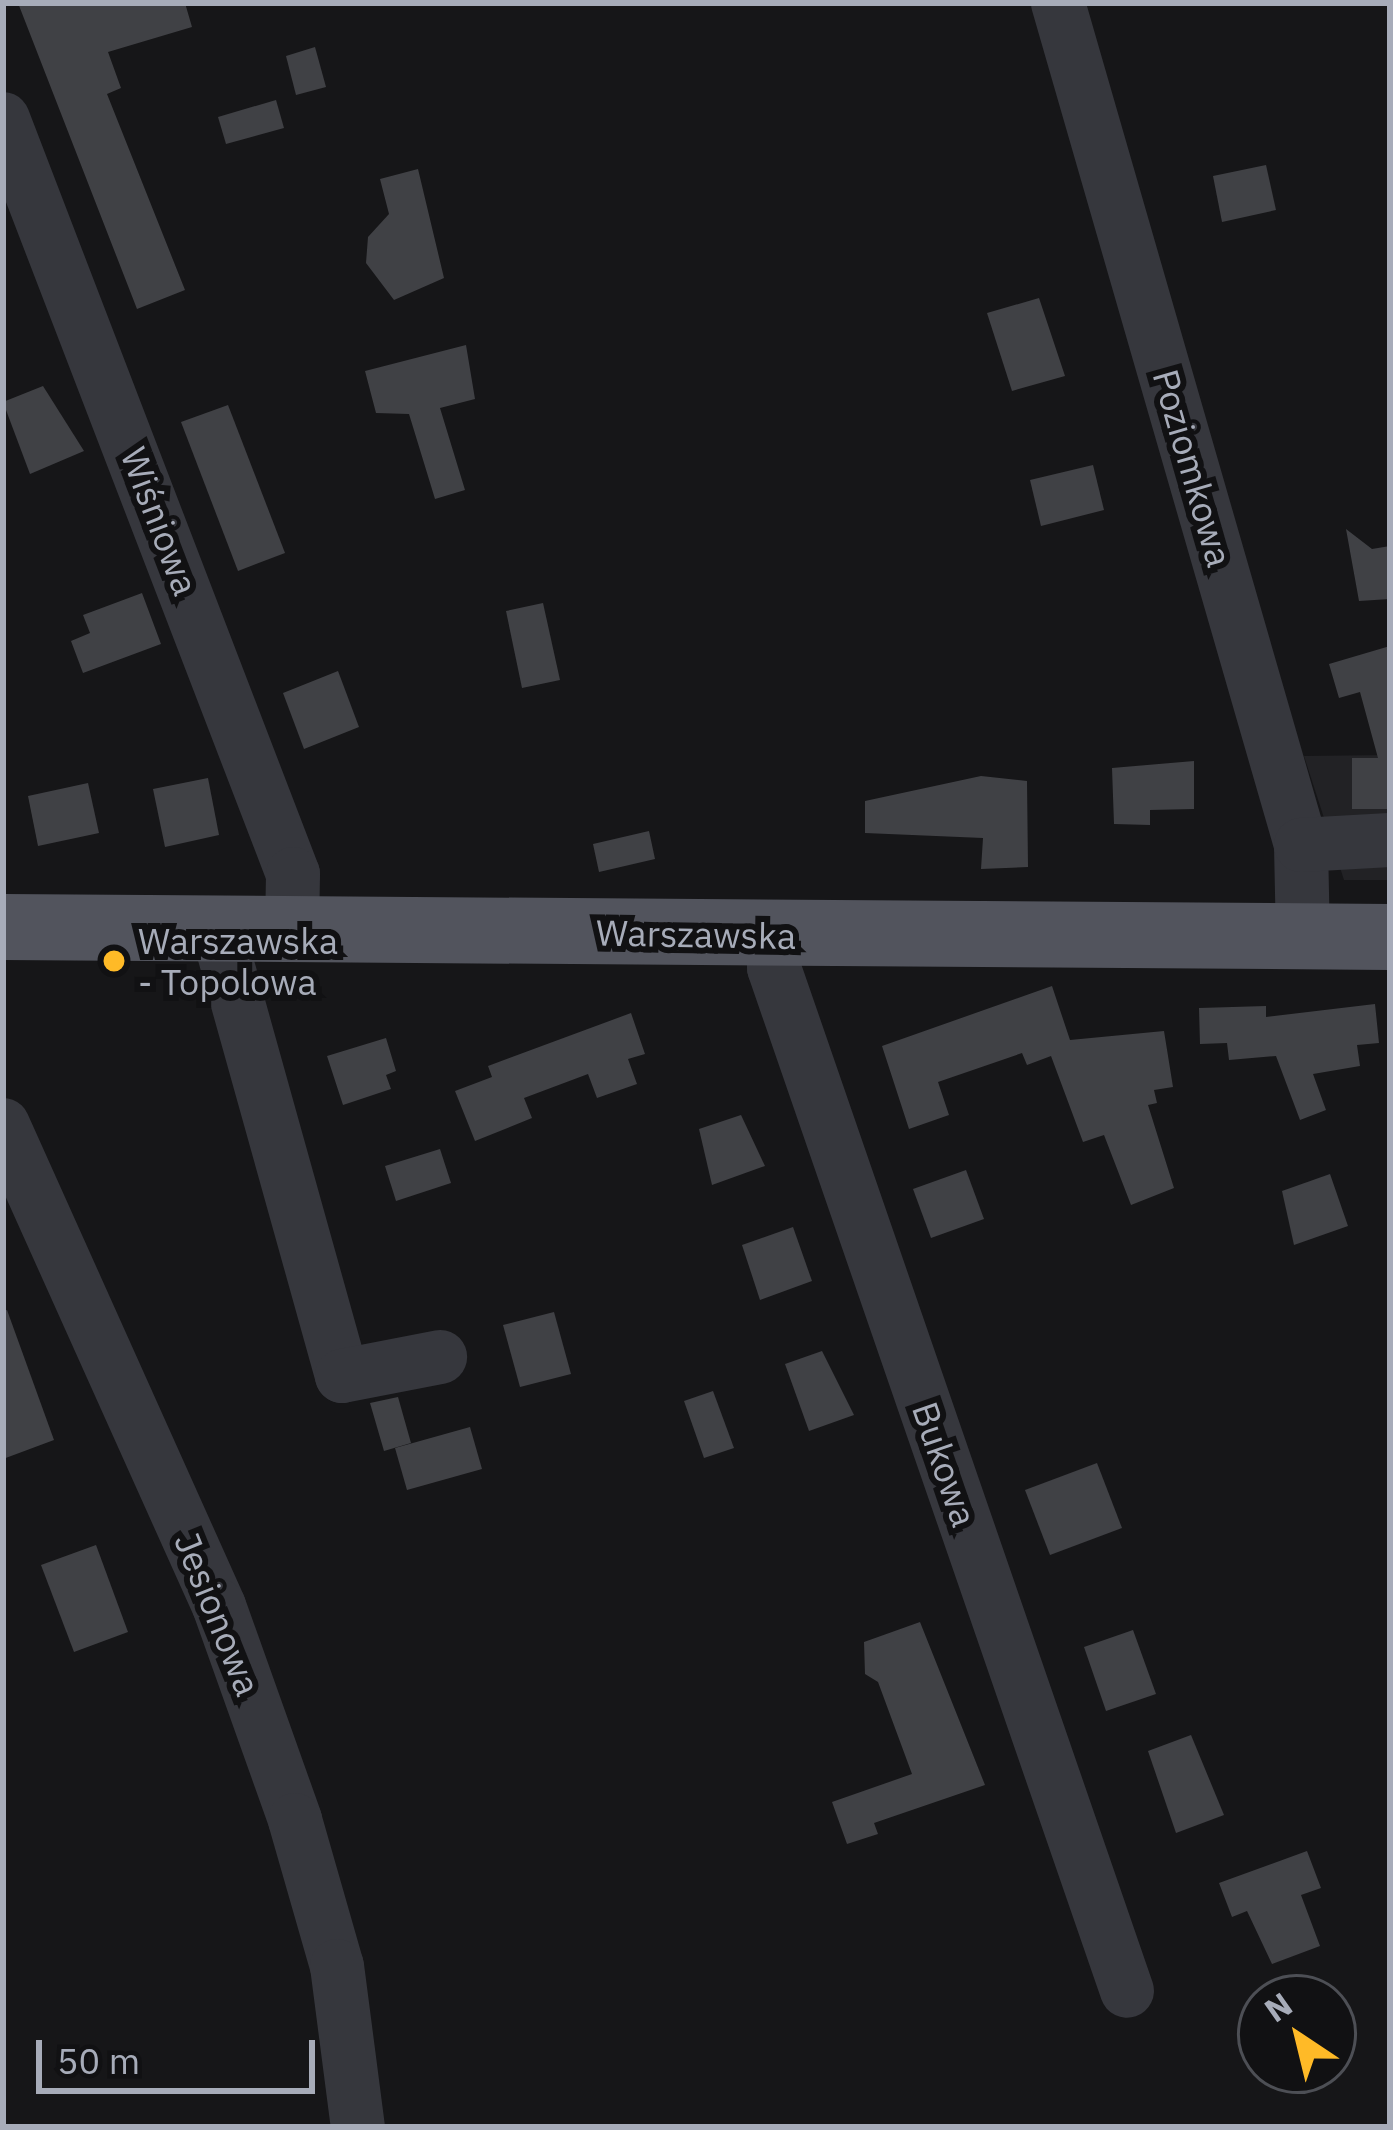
<!DOCTYPE html>
<meta charset="utf-8">
<style>
body{margin:0}
#map{position:relative;width:1393px;height:2130px;overflow:hidden;background:#161618;font-family:"IBM Plex Sans",sans-serif}
div>[style]{position:absolute}
[style*='--x']{left:calc(var(--x)*1px);top:calc(var(--y)*1px);width:calc(var(--w)*1px);rotate:calc(var(--a)*1deg)}
.built>*{inset:0;background:#222225}
.building>*{inset:0;background:#404145}
.minor>*{height:54px;margin:-27px;padding:0 27px;transform-origin:27px;border-radius:27px;background:#36373d}
.major>*{height:66px;margin:-33px;padding:0 33px;transform-origin:33px;border-radius:33px;background:#52545d}
.dots>*{width:33px;height:33px;translate:-50% -50%;box-sizing:border-box;border:6px solid #111113;border-radius:50%}
span{translate:-50% -50%;white-space:nowrap;text-align:center;line-height:1.15;-webkit-text-stroke:12px #111113;paint-order:stroke}
.street-label{font-size:36px;color:#a7acb9}
.poi-label{font-size:36px;color:#a7acb9}
.left{translate:0 -50%;text-align:left}
.frame{position:absolute;inset:0;border:6px solid #a7acb9;pointer-events:none}
.north{position:absolute;left:1237px;top:1974px;width:120px;height:120px;box-sizing:border-box;background:#111113;border:3px solid #4d4f55;border-radius:50%;rotate:325deg;font-size:33px;font-weight:700;line-height:48px;text-align:center;color:#a7acb9}
.north::after{content:'';display:block;margin:auto;width:42px;height:54px;background:#ffba27;clip-path:polygon(50% 0,100% 100%,50% 72%,0 100%)}
.scale{position:absolute;left:36px;top:2040px;width:279px;height:54px;box-sizing:border-box;border:6px solid #a7acb9;border-top:0;padding-left:15px;font-size:36px;line-height:42px;white-space:nowrap;color:#a7acb9;-webkit-text-stroke:9px #111113;paint-order:stroke}
</style>
<div id="map">
<div class="built">
<i style="clip-path:polygon(1390px 755px,1390px 880px,1344px 880px,1304px 756px)"></i>
</div>
<div class="building">
<i style="clip-path:polygon(18px 3px,185px 3px,192px 27px,108px 52px,121px 88px,107px 94px,185px 290px,137px 309px)"></i>
<i style="clip-path:polygon(315px 47px,326px 87px,296px 95px,286px 56px)"></i>
<i style="clip-path:polygon(276px 100px,284px 128px,226px 144px,218px 117px)"></i>
<i style="clip-path:polygon(1266px 165px,1276px 210px,1222px 222px,1213px 176px)"></i>
<i style="clip-path:polygon(418px 169px,444px 278px,394px 300px,366px 263px,368px 237px,389px 214px,380px 179px)"></i>
<i style="clip-path:polygon(1039px 298px,1065px 376px,1012px 391px,987px 313px)"></i>
<i style="clip-path:polygon(466px 345px,475px 399px,440px 408px,465px 490px,435px 499px,409px 414px,376px 413px,365px 371px)"></i>
<i style="clip-path:polygon(43px 386px,84px 451px,30px 474px,3px 402px)"></i>
<i style="clip-path:polygon(228px 405px,285px 553px,238px 571px,181px 422px)"></i>
<i style="clip-path:polygon(1093px 465px,1104px 510px,1041px 526px,1030px 480px)"></i>
<i style="clip-path:polygon(1346px 529px,1372px 549px,1390px 546px,1390px 599px,1359px 601px)"></i>
<i style="clip-path:polygon(142px 593px,161px 644px,83px 673px,71px 641px,90px 633px,83px 615px)"></i>
<i style="clip-path:polygon(543px 603px,560px 680px,522px 688px,506px 611px)"></i>
<i style="clip-path:polygon(1390px 646px,1390px 809px,1352px 809px,1352px 758px,1378px 758px,1360px 692px,1339px 698px,1329px 664px)"></i>
<i style="clip-path:polygon(338px 671px,359px 727px,304px 749px,283px 693px)"></i>
<i style="clip-path:polygon(1194px 761px,1194px 809px,1150px 810px,1150px 825px,1114px 824px,1112px 768px)"></i>
<i style="clip-path:polygon(981px 776px,1027px 781px,1028px 867px,981px 869px,983px 838px,865px 833px,865px 801px)"></i>
<i style="clip-path:polygon(208px 778px,219px 835px,165px 847px,153px 789px)"></i>
<i style="clip-path:polygon(88px 783px,99px 833px,38px 846px,28px 796px)"></i>
<i style="clip-path:polygon(649px 831px,655px 859px,599px 872px,593px 844px)"></i>
<i style="clip-path:polygon(1052px 986px,1070px 1040px,1164px 1031px,1173px 1087px,1154px 1090px,1157px 1103px,1148px 1105px,1174px 1188px,1131px 1205px,1104px 1135px,1083px 1142px,1051px 1056px,1027px 1065px,1022px 1053px,938px 1082px,949px 1115px,909px 1129px,882px 1046px)"></i>
<i style="clip-path:polygon(1375px 1004px,1379px 1043px,1357px 1045px,1360px 1066px,1313px 1074px,1326px 1110px,1300px 1120px,1276px 1056px,1229px 1060px,1227px 1043px,1200px 1044px,1199px 1008px,1266px 1006px,1266px 1017px)"></i>
<i style="clip-path:polygon(631px 1013px,645px 1054px,628px 1059px,637px 1084px,597px 1098px,588px 1074px,524px 1098px,532px 1118px,475px 1141px,455px 1091px,492px 1077px,488px 1066px)"></i>
<i style="clip-path:polygon(386px 1038px,396px 1071px,386px 1075px,391px 1089px,343px 1105px,327px 1056px)"></i>
<i style="clip-path:polygon(741px 1115px,765px 1166px,712px 1185px,699px 1129px)"></i>
<i style="clip-path:polygon(440px 1149px,451px 1183px,396px 1201px,385px 1166px)"></i>
<i style="clip-path:polygon(966px 1170px,984px 1219px,931px 1238px,913px 1189px)"></i>
<i style="clip-path:polygon(1330px 1174px,1348px 1226px,1294px 1245px,1282px 1191px)"></i>
<i style="clip-path:polygon(793px 1227px,812px 1281px,760px 1300px,742px 1245px)"></i>
<i style="clip-path:polygon(7px 1310px,54px 1440px,3px 1459px,3px 1311px)"></i>
<i style="clip-path:polygon(554px 1312px,571px 1374px,520px 1387px,503px 1325px)"></i>
<i style="clip-path:polygon(822px 1351px,854px 1415px,809px 1431px,785px 1364px)"></i>
<i style="clip-path:polygon(713px 1391px,734px 1448px,704px 1458px,684px 1401px)"></i>
<i style="clip-path:polygon(398px 1397px,411px 1443px,384px 1451px,370px 1403px)"></i>
<i style="clip-path:polygon(470px 1427px,482px 1469px,407px 1490px,395px 1448px)"></i>
<i style="clip-path:polygon(1097px 1463px,1122px 1528px,1050px 1555px,1025px 1490px)"></i>
<i style="clip-path:polygon(96px 1545px,128px 1632px,74px 1652px,41px 1565px)"></i>
<i style="clip-path:polygon(920px 1622px,985px 1785px,874px 1823px,878px 1834px,847px 1844px,832px 1802px,912px 1774px,878px 1682px,865px 1674px,864px 1642px)"></i>
<i style="clip-path:polygon(1133px 1630px,1156px 1694px,1106px 1711px,1084px 1647px)"></i>
<i style="clip-path:polygon(1191px 1735px,1224px 1815px,1176px 1833px,1148px 1751px)"></i>
<i style="clip-path:polygon(1307px 1851px,1321px 1888px,1301px 1895px,1320px 1946px,1272px 1964px,1247px 1911px,1232px 1917px,1219px 1883px)"></i>
</div>
<div class="minor">
<i style="--x:1058;--y:3;--w:876;--a:73.9"></i>
<i style="--x:1301;--y:845;--w:92;--a:88.8"></i>
<i style="--x:3;--y:119;--w:809;--a:68.99"></i>
<i style="--x:293;--y:874;--w:56;--a:91"></i>
<i style="--x:1301;--y:845;--w:89;--a:-3.2"></i>
<i style="--x:217;--y:928;--w:465;--a:74.4"></i>
<i style="--x:342;--y:1376;--w:100;--a:-11"></i>
<i style="--x:774;--y:934;--w:34;--a:90"></i>
<i style="--x:774;--y:968;--w:1082;--a:70.96"></i>
<i style="--x:3;--y:1125;--w:527;--a:65.82"></i>
<i style="--x:219;--y:1606;--w:227;--a:70.4"></i>
<i style="--x:295;--y:1820;--w:152;--a:74"></i>
<i style="--x:337;--y:1966;--w:162;--a:82.6"></i>
</div>
<div class="major">
<i style="--x:3;--y:927;--w:1387;--a:0.41"></i>
</div>
<div class="dots">
<i style="left:114px;top:961px;background:#ffba27"></i>
</div>
<div class="street-label">
<span style="left:1193px;top:468px;rotate:74deg">Poziomkowa</span>
<span style="left:160px;top:521px;rotate:69deg">Wiśniowa</span>
<span style="left:696px;top:934px;rotate:1deg">Warszawska</span>
<span style="left:945px;top:1464px;rotate:71deg">Bukowa</span>
<span style="left:218px;top:1614px;rotate:68deg">Jesionowa</span>
</div>
<div class="poi-label">
<span class="left" style="left:138px;top:961px">Warszawska<br>- Topolowa</span>
</div>
<div class="frame"></div>
<div class="north">N</div>
<div class="scale">50 m</div>
</div>
